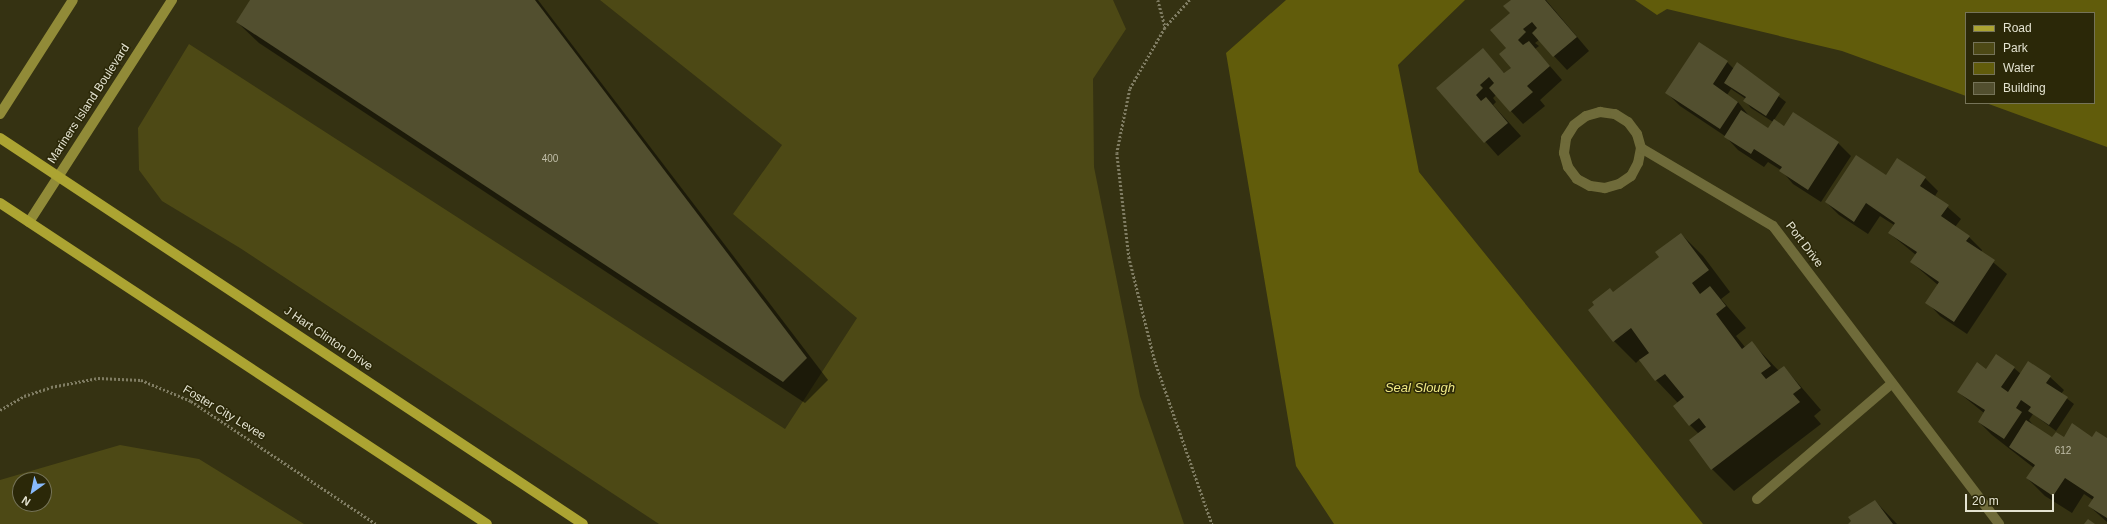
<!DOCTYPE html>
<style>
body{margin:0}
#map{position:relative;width:2107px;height:524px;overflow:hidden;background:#353212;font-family:Helvetica,sans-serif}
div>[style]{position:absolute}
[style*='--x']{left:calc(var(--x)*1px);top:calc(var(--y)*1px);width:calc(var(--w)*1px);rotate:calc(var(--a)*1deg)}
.green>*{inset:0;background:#4d4915}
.water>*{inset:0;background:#615c0b}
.shadow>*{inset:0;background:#0007}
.building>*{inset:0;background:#524f2f}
.path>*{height:2.5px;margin-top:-1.25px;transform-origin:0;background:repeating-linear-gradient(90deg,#807d63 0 2px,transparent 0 4px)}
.street>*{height:10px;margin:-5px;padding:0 5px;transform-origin:5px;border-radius:5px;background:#6f6b3a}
.secondary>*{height:10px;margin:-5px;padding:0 5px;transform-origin:5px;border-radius:5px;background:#918b38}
.primary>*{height:10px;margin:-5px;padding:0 5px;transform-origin:5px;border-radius:5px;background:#aca432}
span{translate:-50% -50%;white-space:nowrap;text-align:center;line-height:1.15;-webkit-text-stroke:3px #2b2808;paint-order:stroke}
.number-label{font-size:10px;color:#c0bea8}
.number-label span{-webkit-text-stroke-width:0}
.street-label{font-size:12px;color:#e4e3d1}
.water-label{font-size:13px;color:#f0e984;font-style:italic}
.legend{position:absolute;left:1965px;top:12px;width:130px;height:92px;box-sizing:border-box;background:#2b2808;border:1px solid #757358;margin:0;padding:5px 7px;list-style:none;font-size:12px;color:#e4e3d1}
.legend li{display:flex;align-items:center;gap:8px;height:20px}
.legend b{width:20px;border:1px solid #757358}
.north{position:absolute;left:12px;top:472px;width:40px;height:40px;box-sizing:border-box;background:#2b2808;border:1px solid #757358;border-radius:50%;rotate:213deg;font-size:11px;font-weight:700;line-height:16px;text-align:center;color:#e4e3d1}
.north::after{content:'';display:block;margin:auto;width:14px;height:18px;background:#88bafc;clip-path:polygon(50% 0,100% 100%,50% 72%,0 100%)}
.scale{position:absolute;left:1965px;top:494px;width:89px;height:18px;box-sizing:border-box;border:2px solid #e4e3d1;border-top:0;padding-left:5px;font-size:12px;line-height:14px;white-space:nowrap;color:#e4e3d1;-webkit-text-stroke:3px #2b2808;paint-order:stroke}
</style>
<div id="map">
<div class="green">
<i style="clip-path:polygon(600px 0,1113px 0,1126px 29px,1093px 79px,1094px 167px,1140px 396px,1184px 524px,659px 524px,240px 248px,162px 201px,139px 170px,138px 128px,189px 44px,785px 429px,857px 318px,733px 214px,782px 145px)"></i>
<i style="clip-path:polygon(evenodd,120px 445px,199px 459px,304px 524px,0 524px,0 480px,120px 445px,20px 480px,44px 480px,44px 504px,20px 504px,20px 480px)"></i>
</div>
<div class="water">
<i style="clip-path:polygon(1286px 0,1465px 0,1398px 65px,1419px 172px,1703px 524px,1334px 524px,1296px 466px,1226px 53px)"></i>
<i style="clip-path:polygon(1635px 0,2107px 0,2107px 147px,1986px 103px,2094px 103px,2094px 13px,1966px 13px,1966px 96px,1842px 51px,1667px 9px,1657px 15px)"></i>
</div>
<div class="shadow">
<i style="clip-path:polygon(251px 0,538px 0,828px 380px,805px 403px,259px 43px,237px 22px)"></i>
<i style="clip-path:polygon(1512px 0,1546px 0,1589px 51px,1567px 70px,1539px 40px,1535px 43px,1539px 46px,1535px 49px,1562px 80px,1540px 100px,1545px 106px,1523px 124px,1496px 95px,1493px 98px,1496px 102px,1493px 105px,1521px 136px,1498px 156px,1438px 88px,1483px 50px,1505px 74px,1513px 68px,1507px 49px)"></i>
<i style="clip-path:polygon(evenodd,1727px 62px,1734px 69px,1738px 64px,1786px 102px,1774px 120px,1785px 127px,1838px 143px,1851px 156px,1821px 202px,1793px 184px,1781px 170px,1768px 162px,1764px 167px,1738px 150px,1725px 136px,1680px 106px,1667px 93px,1727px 62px,1731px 89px,1746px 99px,1745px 101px,1751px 108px,1773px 122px,1768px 129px,1750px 117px,1738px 102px,1727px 95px,1731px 89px)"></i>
<i style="clip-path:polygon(1886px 176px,1925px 178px,1938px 191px,1935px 196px,1961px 219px,1955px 227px,1969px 237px,1982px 250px,1981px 252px,2007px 274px,1967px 334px,1940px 316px,1927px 302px,1938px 285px,1911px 262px,1916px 255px,1889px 233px,1894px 225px,1880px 216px,1868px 234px,1839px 215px,1826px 202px)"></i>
<i style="clip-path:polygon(1681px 234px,1703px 256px,1730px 292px,1721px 299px,1746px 328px,1736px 336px,1745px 347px,1752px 343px,1779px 371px,1784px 367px,1821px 410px,1814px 416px,1821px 424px,1734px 491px,1712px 469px,1699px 434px,1690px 425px,1678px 403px,1656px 380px,1640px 359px,1636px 363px,1614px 341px,1613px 293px,1660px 257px)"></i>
<i style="clip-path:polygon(2028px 363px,2050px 377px,2064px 390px,2061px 394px,2074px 404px,2056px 431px,2033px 414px,2029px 420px,2034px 426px,2051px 438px,2107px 439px,2107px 522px,2089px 506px,2093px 500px,2084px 494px,2072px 513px,2045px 496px,2027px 478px,2034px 468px,1992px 435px,1979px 422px,1984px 413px,1958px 392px,1986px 370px,2014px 368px,2021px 374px)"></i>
<i style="clip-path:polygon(1875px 501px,1897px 524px,1849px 524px)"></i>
</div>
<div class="building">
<i style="clip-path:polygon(250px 0,535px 0,807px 358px,783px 382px,236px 22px)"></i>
<i style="clip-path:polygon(1511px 0,1545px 0,1577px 37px,1553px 57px,1532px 33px,1537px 28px,1532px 22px,1523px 29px,1526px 32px,1518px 40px,1523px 45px,1529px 41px,1550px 66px,1527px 86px,1533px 92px,1510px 112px,1489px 88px,1494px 83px,1489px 77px,1480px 85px,1483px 88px,1476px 95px,1481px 101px,1486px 97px,1508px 123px,1484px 143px,1436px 88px,1483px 48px,1504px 73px,1511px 68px,1499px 54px,1506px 48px,1490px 30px,1510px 13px,1503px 6px)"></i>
<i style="clip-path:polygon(1699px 42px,1728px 61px,1713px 84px,1738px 102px,1720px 129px,1665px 93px)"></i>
<i style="clip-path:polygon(1737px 62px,1780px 94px,1766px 116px,1743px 101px,1746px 97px,1724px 83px)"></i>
<i style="clip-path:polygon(1741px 110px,1768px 128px,1774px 119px,1784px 126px,1793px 112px,1839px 142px,1808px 190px,1779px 171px,1782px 167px,1754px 149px,1751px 154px,1724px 137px)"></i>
<i style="clip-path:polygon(1856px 155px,1886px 175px,1897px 158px,1926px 177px,1920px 186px,1949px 205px,1941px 216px,1970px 236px,1966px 241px,1995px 260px,1954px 322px,1925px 303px,1939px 282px,1910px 262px,1917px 252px,1888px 233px,1895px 223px,1866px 203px,1854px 222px,1825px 202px)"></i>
<i style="clip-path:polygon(1681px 233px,1709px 270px,1692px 283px,1700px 294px,1710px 286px,1726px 306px,1716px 314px,1742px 349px,1752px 341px,1771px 366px,1761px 373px,1766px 379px,1784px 366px,1801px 388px,1793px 394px,1800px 402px,1711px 470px,1689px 440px,1706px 427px,1699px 418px,1689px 426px,1673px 406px,1684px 397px,1665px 374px,1655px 381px,1639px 360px,1649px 353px,1631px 328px,1613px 342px,1588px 310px,1594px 305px,1592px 302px,1610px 288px,1613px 292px,1659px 257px,1655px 252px)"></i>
<i style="clip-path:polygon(1996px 354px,2015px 367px,2001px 387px,2008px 392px,2028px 361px,2051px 376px,2046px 383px,2068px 397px,2049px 425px,2028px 411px,2031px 407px,2021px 400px,2016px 408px,2022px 412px,2004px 439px,1978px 422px,1985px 410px,1957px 392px,1977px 362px,1986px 369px)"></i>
<i style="clip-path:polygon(2026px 420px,2052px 437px,2056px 432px,2064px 437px,2072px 423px,2092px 437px,2096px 431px,2107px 438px,2107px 518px,2088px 506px,2094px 497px,2065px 478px,2053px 496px,2026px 478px,2035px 465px,2009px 447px)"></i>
<i style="clip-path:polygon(1875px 500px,1893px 524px,1848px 524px,1851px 521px,1848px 517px)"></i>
<i style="clip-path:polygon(2088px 519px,2095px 524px,2084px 524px)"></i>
</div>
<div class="path">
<i style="--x:1158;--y:0;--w:28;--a:75"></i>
<i style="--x:1190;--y:0;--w:38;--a:132"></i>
<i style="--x:1165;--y:28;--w:70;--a:119.8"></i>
<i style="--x:1130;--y:89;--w:65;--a:101.5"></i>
<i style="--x:1117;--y:153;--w:105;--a:83.4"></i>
<i style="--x:1129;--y:257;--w:107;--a:76"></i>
<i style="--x:1155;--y:361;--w:173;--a:70.7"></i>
<i style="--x:0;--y:410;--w:28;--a:-30"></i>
<i style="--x:24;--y:396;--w:28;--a:-18"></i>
<i style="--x:51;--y:387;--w:48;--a:-10.8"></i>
<i style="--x:98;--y:378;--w:43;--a:2.7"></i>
<i style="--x:141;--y:380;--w:54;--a:22.8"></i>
<i style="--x:191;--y:401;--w:222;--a:33.6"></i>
</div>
<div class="street">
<i style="--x:1641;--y:148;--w:15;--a:101"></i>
<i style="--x:1638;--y:163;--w:15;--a:118"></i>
<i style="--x:1631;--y:176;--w:14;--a:146"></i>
<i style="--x:1619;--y:184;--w:15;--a:164"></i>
<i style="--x:1605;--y:188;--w:15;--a:-172"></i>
<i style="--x:1590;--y:186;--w:15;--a:-152"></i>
<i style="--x:1577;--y:179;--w:15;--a:-127"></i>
<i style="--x:1568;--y:167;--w:15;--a:-106"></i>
<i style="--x:1564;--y:153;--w:15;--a:-82"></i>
<i style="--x:1566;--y:138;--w:15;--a:-58"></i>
<i style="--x:1574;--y:125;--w:15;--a:-37"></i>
<i style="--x:1586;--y:116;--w:15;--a:-16"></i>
<i style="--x:1600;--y:112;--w:15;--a:8"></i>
<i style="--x:1615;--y:114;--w:15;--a:32"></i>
<i style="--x:1628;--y:122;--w:15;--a:53"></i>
<i style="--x:1637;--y:134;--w:15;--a:74"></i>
<i style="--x:1641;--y:148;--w:153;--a:30.6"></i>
<i style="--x:1773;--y:226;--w:374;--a:52.8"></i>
<i style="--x:1757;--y:499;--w:177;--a:-40.6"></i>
</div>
<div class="secondary">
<i style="--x:0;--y:114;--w:135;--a:-57.4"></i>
<i style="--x:29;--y:222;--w:264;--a:-57.2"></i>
</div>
<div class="primary">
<i style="--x:0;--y:138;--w:699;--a:33.51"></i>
<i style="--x:0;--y:203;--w:583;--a:33.39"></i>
</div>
<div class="number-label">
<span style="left:550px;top:159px">400</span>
<span style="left:2063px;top:451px">612</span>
</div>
<div class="street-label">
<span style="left:89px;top:104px;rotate:-57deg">Mariners Island Boulevard</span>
<span style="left:1804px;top:245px;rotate:53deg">Port Drive</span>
<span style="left:328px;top:339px;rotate:34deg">J Hart Clinton Drive</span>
<span style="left:224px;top:413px;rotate:31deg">Foster City Levee</span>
</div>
<div class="water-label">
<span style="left:1420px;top:388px">Seal Slough</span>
</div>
<ul class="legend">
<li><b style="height:5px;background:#aca432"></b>Road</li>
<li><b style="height:11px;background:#4d4915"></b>Park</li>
<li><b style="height:11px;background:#615c0b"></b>Water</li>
<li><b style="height:11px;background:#524f2f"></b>Building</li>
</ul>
<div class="north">N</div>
<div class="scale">20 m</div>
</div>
